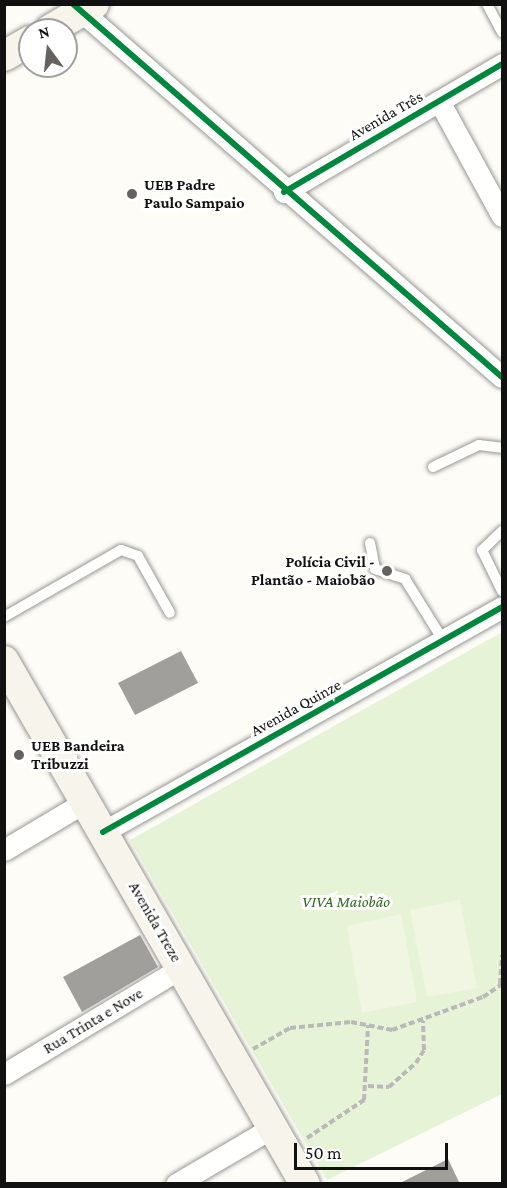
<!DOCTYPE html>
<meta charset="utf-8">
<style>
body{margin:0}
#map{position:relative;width:507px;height:1188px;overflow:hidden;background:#fdfcf7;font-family:"Crimson Pro",serif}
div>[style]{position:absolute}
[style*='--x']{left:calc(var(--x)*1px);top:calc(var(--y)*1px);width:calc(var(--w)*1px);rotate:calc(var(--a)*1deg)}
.green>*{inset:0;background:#e7f3d7}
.pitch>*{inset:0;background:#f0f6e1}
.building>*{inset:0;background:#a19f9c}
.path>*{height:4px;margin-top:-2px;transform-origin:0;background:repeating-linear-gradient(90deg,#b9b9b8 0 6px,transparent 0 9px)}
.roads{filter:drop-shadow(0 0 2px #979795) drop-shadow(0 0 2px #979795)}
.lane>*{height:10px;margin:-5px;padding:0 5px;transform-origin:5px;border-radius:5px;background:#fffffe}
.street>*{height:21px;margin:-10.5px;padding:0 10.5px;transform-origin:10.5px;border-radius:10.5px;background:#fffffe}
.secondary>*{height:30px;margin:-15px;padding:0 15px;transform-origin:15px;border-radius:15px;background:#f6f4eb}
.cycleway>*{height:6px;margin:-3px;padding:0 3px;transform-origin:3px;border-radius:3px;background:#00873e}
.dots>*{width:16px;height:16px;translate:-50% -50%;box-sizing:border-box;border:3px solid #fff;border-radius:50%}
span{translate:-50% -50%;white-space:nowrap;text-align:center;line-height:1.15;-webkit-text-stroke:6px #fff;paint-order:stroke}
.street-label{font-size:16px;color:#111}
.poi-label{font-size:16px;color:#111;font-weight:700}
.left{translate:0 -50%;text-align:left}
.right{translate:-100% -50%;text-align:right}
.park-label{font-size:16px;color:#2f6b1f;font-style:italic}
.frame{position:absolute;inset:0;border:6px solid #111;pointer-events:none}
.north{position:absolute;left:18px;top:18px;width:60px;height:60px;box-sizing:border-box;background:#fff;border:2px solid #a0a0a0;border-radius:50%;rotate:345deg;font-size:16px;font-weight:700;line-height:24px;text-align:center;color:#111}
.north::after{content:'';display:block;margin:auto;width:21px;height:27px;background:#646362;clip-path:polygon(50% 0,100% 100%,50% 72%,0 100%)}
.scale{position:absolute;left:294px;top:1143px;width:154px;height:27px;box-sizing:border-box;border:3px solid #111;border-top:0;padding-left:8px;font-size:18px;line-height:21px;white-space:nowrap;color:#111;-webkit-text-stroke:4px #fff;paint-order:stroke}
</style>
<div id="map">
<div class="green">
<i style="clip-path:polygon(502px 632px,502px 1094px,327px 1180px,130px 840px)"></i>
</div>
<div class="pitch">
<i style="clip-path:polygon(460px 900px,477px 988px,427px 997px,410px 910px)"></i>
<i style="clip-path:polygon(401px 914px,417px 1002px,362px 1013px,347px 926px)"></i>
</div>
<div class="building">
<i style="clip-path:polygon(181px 651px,198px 683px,135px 715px,118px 683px)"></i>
<i style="clip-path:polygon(140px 935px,158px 967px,82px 1012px,63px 977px)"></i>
<i style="clip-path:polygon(448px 1159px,460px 1184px,398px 1184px)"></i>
</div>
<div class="path">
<i style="--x:500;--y:984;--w:29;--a:-86"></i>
<i style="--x:253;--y:1049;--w:43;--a:-29.6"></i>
<i style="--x:290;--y:1028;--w:61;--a:-5.6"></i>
<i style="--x:351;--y:1022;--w:42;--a:11"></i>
<i style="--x:392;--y:1030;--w:97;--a:-19.9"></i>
<i style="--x:483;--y:997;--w:23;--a:-34"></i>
<i style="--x:368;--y:1086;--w:21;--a:3"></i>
<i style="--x:389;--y:1087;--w:36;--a:-42"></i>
<i style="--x:416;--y:1063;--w:15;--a:-58"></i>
<i style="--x:424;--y:1050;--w:29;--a:-92"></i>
<i style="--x:307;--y:1138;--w:69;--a:-33.7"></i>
<i style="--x:364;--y:1100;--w:75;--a:-86.9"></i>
</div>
<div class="roads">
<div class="lane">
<i style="--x:487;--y:4;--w:32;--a:62"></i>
<i style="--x:433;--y:467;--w:51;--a:-25.6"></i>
<i style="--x:479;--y:445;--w:23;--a:7"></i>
<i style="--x:502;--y:531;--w:28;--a:136"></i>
<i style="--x:482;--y:550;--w:46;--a:64"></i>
<i style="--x:370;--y:543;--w:26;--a:79"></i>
<i style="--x:375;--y:569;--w:32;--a:18"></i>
<i style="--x:405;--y:579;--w:72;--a:58.1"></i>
<i style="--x:4;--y:617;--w:135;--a:-29.8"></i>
<i style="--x:121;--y:550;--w:18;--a:19"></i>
<i style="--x:138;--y:556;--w:65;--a:60.7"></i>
</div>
<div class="street">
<i style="--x:73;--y:4;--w:568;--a:41.01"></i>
<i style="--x:439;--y:101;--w:131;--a:61.3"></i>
<i style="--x:284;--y:192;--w:253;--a:-30.4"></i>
<i style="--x:103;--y:832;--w:458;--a:-29.4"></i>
<i style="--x:4;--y:850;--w:94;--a:-30.7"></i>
<i style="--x:4;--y:1074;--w:206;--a:-30.9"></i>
<i style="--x:176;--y:1184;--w:113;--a:-30.4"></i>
</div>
<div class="secondary">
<i style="--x:50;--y:30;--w:51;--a:-30.6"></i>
<i style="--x:4;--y:56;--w:30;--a:-30"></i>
<i style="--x:4;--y:661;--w:603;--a:60.08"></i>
</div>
</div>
<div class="cycleway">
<i style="--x:73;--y:4;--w:568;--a:41.01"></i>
<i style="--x:284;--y:192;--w:253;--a:-30.4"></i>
<i style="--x:103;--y:832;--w:458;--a:-29.4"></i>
</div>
<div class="dots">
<i style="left:132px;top:194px;background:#646362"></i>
<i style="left:387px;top:571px;background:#646362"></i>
<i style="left:19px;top:755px;background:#646362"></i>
</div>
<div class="street-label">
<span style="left:386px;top:116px;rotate:-30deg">Avenida Três</span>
<span style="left:296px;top:708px;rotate:-29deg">Avenida Quinze</span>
<span style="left:155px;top:922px;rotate:60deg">Avenida Treze</span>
<span style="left:93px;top:1021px;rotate:-31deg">Rua Trinta e Nove</span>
</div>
<div class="poi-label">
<span class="left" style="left:144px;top:194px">UEB Padre<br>Paulo Sampaio</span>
<span class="right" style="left:375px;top:571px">Polícia Civil -<br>Plantão - Maiobão</span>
<span class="left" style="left:31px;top:755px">UEB Bandeira<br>Tribuzzi</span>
</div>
<div class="park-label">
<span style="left:346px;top:902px">VIVA Maiobão</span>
</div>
<div class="frame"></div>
<div class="north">N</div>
<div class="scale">50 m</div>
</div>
